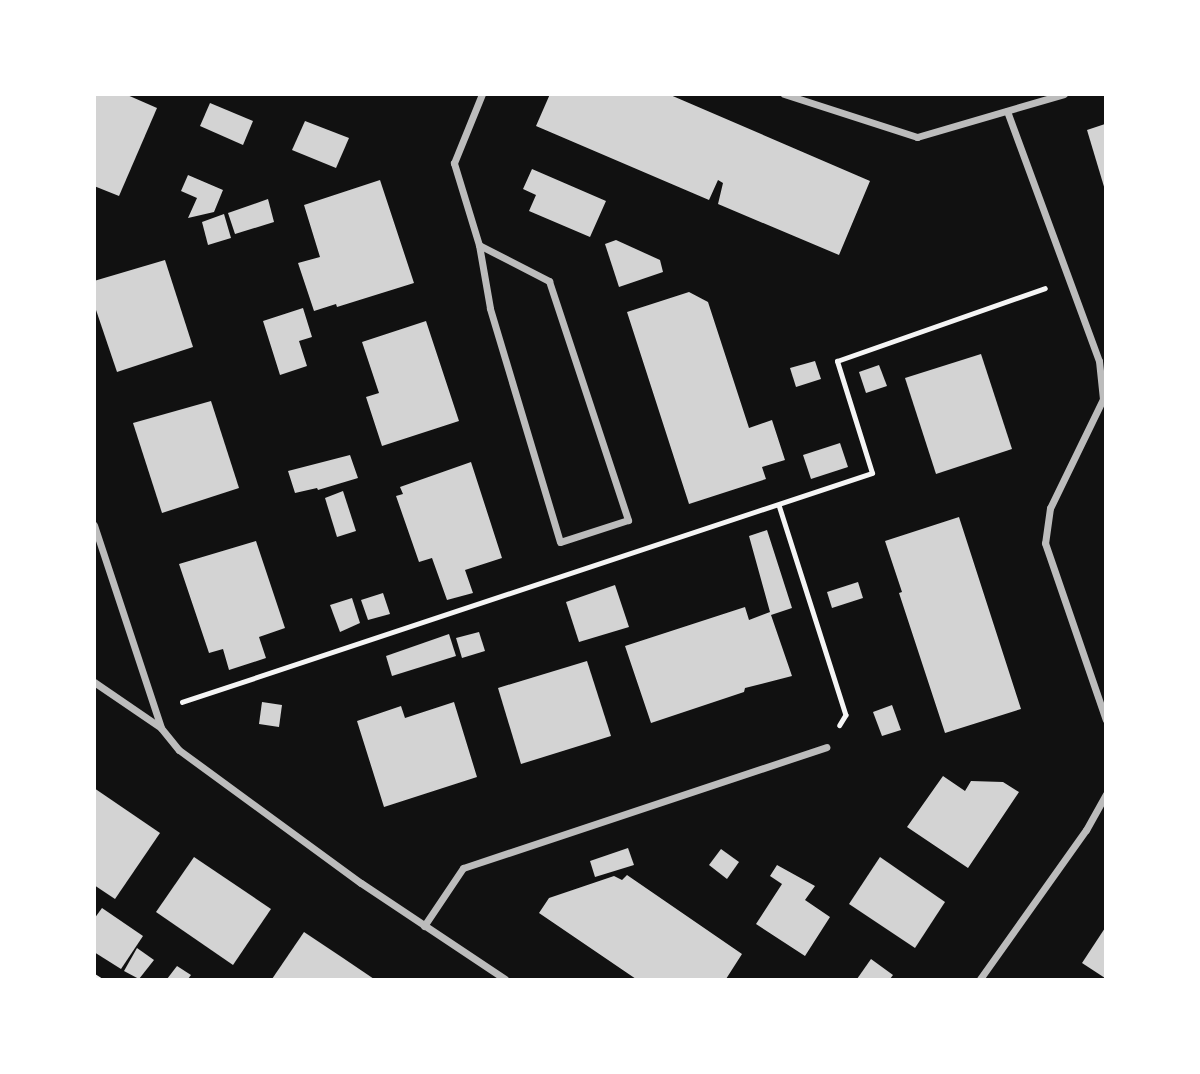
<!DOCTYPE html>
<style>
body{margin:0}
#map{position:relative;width:1200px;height:1074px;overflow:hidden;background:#111;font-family:"Noto Sans",sans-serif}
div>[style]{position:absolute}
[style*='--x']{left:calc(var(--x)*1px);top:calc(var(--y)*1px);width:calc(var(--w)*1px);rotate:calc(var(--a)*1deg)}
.building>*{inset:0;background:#d3d3d3}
.path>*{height:4.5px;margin:-2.25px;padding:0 2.25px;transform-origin:2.25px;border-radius:2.25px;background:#f5f5f5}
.minor>*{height:7px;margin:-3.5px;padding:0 3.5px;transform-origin:3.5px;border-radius:3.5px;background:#bcbcbc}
span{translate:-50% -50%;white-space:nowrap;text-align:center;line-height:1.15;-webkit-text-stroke:6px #fff;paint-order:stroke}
.frame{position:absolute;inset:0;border:96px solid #fff;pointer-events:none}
</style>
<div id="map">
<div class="building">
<i style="clip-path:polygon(94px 94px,125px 94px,157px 108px,119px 196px,94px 186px)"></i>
<i style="clip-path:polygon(550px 94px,668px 94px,870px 181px,839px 255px,718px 204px,723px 183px,718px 180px,709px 200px,536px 126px)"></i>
<i style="clip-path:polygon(210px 103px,253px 121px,243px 145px,200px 126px)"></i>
<i style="clip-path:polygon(305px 121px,349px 138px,336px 168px,292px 150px)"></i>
<i style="clip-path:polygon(1105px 124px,1105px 190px,1087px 130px)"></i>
<i style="clip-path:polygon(532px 169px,606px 201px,590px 237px,529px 211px,536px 195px,523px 189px)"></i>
<i style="clip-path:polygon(188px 175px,223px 190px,214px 212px,188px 218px,197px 198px,181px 191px)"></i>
<i style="clip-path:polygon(380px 180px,414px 283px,337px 307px,336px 304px,314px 311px,298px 263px,320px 257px,304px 205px)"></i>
<i style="clip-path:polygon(268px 199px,274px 222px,235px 234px,228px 213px)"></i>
<i style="clip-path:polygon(224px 214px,231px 238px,208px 245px,202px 222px)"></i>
<i style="clip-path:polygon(616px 240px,660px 260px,663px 272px,619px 287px,605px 244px)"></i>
<i style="clip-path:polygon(165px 260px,193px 347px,117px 372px,94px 304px,94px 281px)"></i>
<i style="clip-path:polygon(689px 292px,708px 302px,749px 428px,772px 420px,785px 460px,762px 467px,766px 479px,689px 504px,627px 312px)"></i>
<i style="clip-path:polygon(303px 308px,312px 337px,299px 341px,307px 366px,280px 375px,263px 321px)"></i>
<i style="clip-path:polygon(426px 321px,459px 421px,382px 446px,366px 397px,379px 393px,362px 342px)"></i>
<i style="clip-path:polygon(981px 354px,1012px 449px,936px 474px,905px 378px)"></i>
<i style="clip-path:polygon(815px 361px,821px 379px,796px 387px,790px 368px)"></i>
<i style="clip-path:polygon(879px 365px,887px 386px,866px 393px,859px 372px)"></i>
<i style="clip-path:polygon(211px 401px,239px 488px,162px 513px,133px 423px)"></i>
<i style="clip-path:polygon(840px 443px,848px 467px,811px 479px,803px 455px)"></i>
<i style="clip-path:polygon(350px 455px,358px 478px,318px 490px,317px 488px,295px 493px,288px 471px)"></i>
<i style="clip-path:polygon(471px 462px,502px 558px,465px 570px,473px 593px,447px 600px,432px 558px,419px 562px,396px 496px,403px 494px,400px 487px)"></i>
<i style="clip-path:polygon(343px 491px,356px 531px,337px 537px,325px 498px)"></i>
<i style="clip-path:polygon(959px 517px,1021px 709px,945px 733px,899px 593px,902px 592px,885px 541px)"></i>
<i style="clip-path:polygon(767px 530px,792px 608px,771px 615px,792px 676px,745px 688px,744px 692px,651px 723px,625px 646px,745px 607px,749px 620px,770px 612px,749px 536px)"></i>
<i style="clip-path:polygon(256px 541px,285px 628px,259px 637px,266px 658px,229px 670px,223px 649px,209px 653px,179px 564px)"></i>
<i style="clip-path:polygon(858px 582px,863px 598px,832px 608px,827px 592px)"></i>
<i style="clip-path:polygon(615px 585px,629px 627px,579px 642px,566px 602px)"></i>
<i style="clip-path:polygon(383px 593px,390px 614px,368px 620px,361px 600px)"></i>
<i style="clip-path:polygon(352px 598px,360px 623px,340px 632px,330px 605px)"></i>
<i style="clip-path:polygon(479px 632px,485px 651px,462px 658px,456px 638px)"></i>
<i style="clip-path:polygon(449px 634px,456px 656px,392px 676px,386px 656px)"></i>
<i style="clip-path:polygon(587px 661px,611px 736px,521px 764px,498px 688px)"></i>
<i style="clip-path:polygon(262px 702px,282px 705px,279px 727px,259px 724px)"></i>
<i style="clip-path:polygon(454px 702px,477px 777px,384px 807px,357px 721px,401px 706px,405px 718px)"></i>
<i style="clip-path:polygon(892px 705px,901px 730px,882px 736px,873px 712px)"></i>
<i style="clip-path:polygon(943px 776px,965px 791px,971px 781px,1003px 782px,1019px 792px,968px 868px,907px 827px)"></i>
<i style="clip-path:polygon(94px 788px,160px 833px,115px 899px,94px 885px)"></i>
<i style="clip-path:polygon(628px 848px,634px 865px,595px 877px,590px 861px)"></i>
<i style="clip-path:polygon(721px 849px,739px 862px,727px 879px,709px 865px)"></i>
<i style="clip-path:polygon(194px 857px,271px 909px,233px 965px,156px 912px)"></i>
<i style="clip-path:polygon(880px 857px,945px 902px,915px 948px,849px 904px)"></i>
<i style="clip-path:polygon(777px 865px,815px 886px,805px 900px,830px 917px,805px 956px,756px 924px,782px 884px,770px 876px)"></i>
<i style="clip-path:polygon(627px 875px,742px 954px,726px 979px,636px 979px,539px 913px,549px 898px,614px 876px,622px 880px)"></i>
<i style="clip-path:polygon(102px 908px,143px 936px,121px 969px,94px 952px,94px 919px)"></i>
<i style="clip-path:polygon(1105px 928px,1105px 978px,1082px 963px)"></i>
<i style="clip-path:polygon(304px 932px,343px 958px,374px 979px,272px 979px)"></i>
<i style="clip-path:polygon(137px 948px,154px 960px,139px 979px,124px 971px)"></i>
<i style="clip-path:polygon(871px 959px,893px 975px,890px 979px,857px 979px)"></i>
<i style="clip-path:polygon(177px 966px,191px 975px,188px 979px,167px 979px)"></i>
</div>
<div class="path">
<i style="--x:779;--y:505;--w:220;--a:72.3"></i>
<i style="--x:846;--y:715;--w:12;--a:121"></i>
<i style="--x:182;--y:702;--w:727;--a:-18.36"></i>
<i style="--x:872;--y:473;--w:117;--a:-107.4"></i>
<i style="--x:837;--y:361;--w:220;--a:-19.3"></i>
<i style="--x:94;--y:976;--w:6;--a:31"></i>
</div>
<div class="minor">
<i style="--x:784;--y:94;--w:140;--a:17.9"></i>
<i style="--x:917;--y:137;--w:153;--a:-16.3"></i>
<i style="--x:1007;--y:111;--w:266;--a:69.8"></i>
<i style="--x:1099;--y:361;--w:38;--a:84"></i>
<i style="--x:1103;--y:399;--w:121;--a:115.9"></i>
<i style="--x:1050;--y:508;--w:35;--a:98"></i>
<i style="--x:1045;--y:543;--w:187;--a:71"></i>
<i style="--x:479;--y:245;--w:79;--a:27.2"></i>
<i style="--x:549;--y:281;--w:252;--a:71.7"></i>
<i style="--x:628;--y:520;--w:71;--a:162.1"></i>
<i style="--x:560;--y:542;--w:244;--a:-106.7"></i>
<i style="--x:490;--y:308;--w:64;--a:-99.9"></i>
<i style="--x:479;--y:245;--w:86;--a:-107"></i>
<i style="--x:454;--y:163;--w:74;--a:-67.9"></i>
<i style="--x:94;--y:525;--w:214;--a:71.7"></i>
<i style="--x:161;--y:728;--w:28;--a:51"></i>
<i style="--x:179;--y:750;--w:225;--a:36.2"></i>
<i style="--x:361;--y:883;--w:173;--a:33.7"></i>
<i style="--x:94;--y:682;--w:80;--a:34.3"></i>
<i style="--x:424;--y:926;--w:70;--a:-56.1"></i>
<i style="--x:463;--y:868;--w:383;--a:-18.4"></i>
<i style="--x:980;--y:979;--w:183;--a:-54.6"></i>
<i style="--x:1086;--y:830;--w:41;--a:-60.9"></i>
</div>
<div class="frame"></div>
</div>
